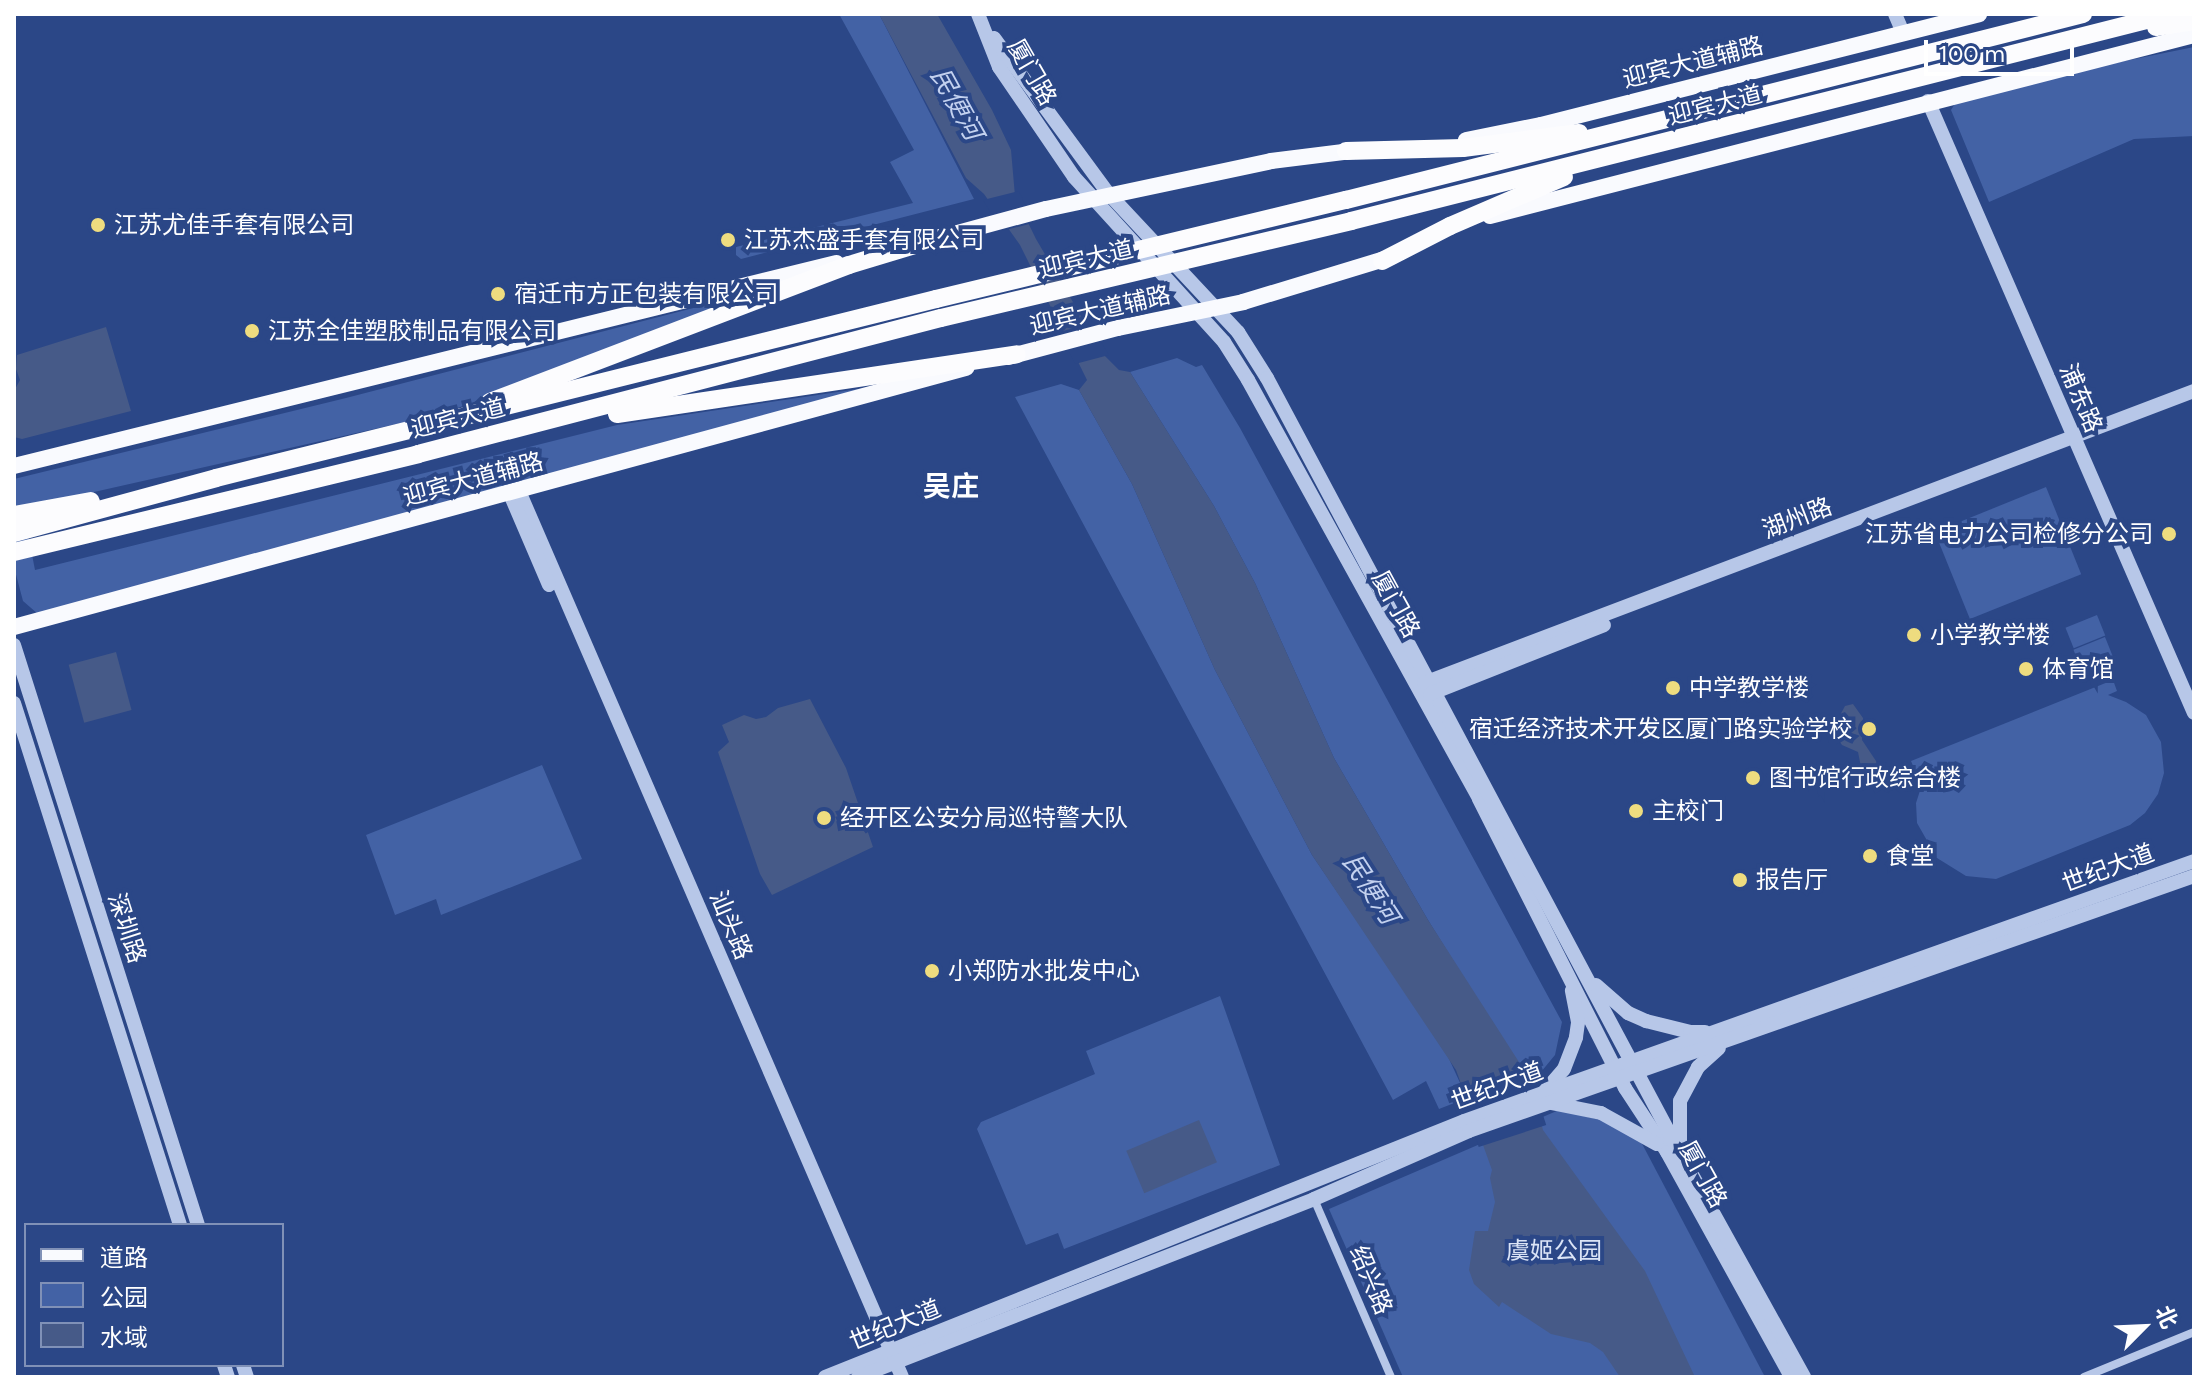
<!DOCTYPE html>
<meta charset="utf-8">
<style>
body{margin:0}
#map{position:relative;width:2208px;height:1391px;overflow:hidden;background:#2b4787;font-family:Figtree,"Noto Sans SC",sans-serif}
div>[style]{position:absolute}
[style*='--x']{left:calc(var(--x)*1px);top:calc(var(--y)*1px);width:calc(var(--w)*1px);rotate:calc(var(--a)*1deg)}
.green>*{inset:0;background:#4362a5;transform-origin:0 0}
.water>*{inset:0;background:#465a88;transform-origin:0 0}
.pier>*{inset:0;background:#2b4787;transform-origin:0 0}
.minor>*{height:8px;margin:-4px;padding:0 4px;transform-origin:4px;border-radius:4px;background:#b7c7e8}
.tertiary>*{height:14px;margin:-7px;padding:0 7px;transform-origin:7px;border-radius:7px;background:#b7c7e8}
.primary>*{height:16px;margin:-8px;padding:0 8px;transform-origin:8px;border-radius:8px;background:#f9fafe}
.trunk>*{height:18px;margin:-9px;padding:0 9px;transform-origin:9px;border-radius:9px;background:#fcfcfe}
.trunk-bridge>*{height:18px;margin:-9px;padding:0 9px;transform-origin:9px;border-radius:9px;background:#fcfcfe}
.dots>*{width:22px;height:22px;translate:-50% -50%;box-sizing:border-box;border:4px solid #2b4787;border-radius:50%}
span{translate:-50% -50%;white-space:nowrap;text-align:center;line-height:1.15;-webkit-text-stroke:8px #2b4787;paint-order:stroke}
.street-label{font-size:24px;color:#fff}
.poi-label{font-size:24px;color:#fff}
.left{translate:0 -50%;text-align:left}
.right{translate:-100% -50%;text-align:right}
.park-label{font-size:24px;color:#dbe4f6}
.water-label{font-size:26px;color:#c3d1ef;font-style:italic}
.quarter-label{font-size:28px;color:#fff;font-weight:700}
.frame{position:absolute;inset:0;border:16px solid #fff;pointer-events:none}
.legend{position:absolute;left:24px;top:1223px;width:260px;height:144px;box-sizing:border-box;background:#2b4787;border:2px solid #8091b7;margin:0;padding:10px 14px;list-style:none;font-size:24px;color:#fff}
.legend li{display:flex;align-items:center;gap:16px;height:40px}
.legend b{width:40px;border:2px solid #8091b7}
.north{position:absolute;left:2104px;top:1287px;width:80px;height:80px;-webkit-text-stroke:6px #2b4787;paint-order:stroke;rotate:66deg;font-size:22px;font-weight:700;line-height:32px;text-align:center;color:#fff}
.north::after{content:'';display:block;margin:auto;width:28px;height:36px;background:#fff;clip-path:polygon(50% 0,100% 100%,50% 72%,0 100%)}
.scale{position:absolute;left:1924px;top:40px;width:150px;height:36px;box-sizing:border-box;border:4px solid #fff;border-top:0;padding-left:10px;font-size:24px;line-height:28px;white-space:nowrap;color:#fff;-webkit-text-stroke:6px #2b4787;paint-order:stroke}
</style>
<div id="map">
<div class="green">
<div style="clip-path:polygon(839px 14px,879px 14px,974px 199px,741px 259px,736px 255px,736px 247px,913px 203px,890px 162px,914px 150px)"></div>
<div style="clip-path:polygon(2194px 47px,2194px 136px,2134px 139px,1989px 202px,1951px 110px,1961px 94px)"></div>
<div style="clip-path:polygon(732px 298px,734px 307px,441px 414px,23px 508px,35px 570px,617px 425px,905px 382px,38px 614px,23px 601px,14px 567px,14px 479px,346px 398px)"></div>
<div style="clip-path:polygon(1177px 358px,1196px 367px,1202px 365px,1240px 428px,1562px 1022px,1555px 1055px,1541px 1072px,1528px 1076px,1518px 1065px,1428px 920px,1334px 758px,1255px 583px,1214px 506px,1130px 372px)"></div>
<div style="clip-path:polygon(1061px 384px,1079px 390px,1132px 484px,1215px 670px,1312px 855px,1445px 1050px,1467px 1098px,1439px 1109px,1426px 1081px,1393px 1100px,1015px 397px)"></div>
<div style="left:2046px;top:487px;width:94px;height:120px;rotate:68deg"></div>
<div style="left:2097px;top:615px;width:22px;height:34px;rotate:68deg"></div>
<div style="left:2105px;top:637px;width:22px;height:34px;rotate:68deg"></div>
<div style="clip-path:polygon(2113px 680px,2117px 691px,2108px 695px,2126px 702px,2146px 715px,2161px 742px,2164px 773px,2158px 794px,2145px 813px,2130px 825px,1996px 879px,1966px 876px,1937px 858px,1917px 823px,1916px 803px,1927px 769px,1916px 773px,1911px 761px)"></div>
<div style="clip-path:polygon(542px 765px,582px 859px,441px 915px,436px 899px,395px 915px,366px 835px)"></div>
<div style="clip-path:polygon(1220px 996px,1280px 1165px,1064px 1249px,1058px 1233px,1026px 1245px,977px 1129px,981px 1122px,1095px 1074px,1086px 1051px)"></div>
<div style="clip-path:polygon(1559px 1110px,1613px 1123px,1639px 1138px,1765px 1377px,1403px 1377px,1329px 1209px)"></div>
</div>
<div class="water">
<div style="clip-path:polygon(879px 14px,937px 14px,992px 110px,1011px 150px,1015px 196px,1036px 239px,1104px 355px,1119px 370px,1130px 372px,1214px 506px,1255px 583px,1334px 758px,1428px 920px,1528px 1076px,1543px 1130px,1645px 1271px,1695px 1377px,1620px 1377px,1603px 1352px,1590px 1343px,1551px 1334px,1502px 1302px,1499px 1307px,1474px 1284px,1469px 1270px,1472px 1250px,1475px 1231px,1488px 1231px,1495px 1202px,1490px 1178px,1492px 1170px,1456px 1070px,1312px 855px,1215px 670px,1132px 484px,1079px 390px,1087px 380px,1020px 245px,984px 194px,966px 178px)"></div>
<div style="clip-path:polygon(106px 327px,131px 411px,22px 439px,14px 437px,14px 391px,20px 380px,16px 369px,17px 355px)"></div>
<div style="left:116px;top:652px;width:60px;height:49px;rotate:75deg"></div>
<div style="clip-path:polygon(810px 699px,846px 768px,873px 847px,772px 895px,760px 874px,718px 752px,729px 742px,722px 725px,744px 715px,756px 719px,766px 717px,778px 708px)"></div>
<div style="clip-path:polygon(1853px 704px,1863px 718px,1862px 740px,1880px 767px,1872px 776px,1862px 772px,1858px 752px,1842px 745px,1832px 730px,1845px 706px)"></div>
<div style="left:1199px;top:1120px;width:46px;height:79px;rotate:67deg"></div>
</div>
<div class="pier">
<div style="clip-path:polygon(1019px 191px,1033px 223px,1002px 231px,983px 200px)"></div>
<div style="clip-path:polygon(1090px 324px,1109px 355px,1075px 364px,1059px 332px)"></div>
<div style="left:1528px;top:1069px;width:59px;height:71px;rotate:72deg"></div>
</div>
<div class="minor">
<div style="--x:1314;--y:1199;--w:194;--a:66.6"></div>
<div style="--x:2084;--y:1377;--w:119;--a:-22.2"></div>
</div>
<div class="tertiary">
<div style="--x:978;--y:14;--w:57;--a:68.4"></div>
<div style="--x:999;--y:67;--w:133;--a:55.7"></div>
<div style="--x:1074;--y:177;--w:223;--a:47.7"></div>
<div style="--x:1224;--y:342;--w:45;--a:57.7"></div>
<div style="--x:1248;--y:380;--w:478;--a:61.1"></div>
<div style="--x:1479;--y:799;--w:324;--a:63.2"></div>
<div style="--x:1625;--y:1088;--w:77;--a:56.7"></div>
<div style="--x:1667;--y:1152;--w:257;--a:61.1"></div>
<div style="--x:1895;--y:14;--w:21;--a:67"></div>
<div style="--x:994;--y:38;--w:191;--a:53.7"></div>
<div style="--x:1107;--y:192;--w:192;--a:46.9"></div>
<div style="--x:1238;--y:332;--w:54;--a:57.8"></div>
<div style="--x:1267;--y:378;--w:878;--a:61.95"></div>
<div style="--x:1680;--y:1153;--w:256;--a:61"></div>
<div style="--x:1928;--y:101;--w:667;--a:66.51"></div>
<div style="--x:519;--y:491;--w:965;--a:66.62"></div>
<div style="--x:510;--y:494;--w:99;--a:66.8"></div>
<div style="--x:14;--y:645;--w:608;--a:72.4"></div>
<div style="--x:1424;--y:683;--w:824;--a:-20.77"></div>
<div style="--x:1430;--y:694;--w:187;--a:-21.6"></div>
<div style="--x:14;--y:703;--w:548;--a:72.36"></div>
<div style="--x:1596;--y:985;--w:43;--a:41.2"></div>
<div style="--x:1628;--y:1013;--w:20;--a:24"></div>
<div style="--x:1646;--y:1021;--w:45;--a:14"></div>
<div style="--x:1690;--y:1032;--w:15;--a:0"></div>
<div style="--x:1544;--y:1092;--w:30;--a:-49"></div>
<div style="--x:1564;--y:1069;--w:34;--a:-69"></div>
<div style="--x:1576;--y:1037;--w:15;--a:-82"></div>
<div style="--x:1578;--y:1022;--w:32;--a:-101"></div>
<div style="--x:1551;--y:1103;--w:51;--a:11.3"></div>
<div style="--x:1601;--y:1113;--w:64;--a:29"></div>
<div style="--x:1680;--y:1149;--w:48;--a:-90"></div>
<div style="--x:1680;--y:1101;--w:38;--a:-62"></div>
<div style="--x:1698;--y:1067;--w:28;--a:-42"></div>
<div style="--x:224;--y:1365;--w:13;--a:72"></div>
<div style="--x:243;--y:1365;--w:13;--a:72"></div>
<div style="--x:825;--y:1377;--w:688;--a:-21.83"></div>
<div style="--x:1464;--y:1121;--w:775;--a:-19.6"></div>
<div style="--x:858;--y:1377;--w:490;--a:-21.3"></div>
<div style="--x:1314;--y:1199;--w:169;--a:-23.7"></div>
<div style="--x:1469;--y:1131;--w:769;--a:-19.38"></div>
</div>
<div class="primary">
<div style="--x:1466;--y:140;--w:76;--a:-11.3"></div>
<div style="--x:1541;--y:125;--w:452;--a:-14.2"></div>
<div style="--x:1490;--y:216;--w:727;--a:-14.42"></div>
<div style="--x:928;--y:241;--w:122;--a:-15.2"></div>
<div style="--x:1046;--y:209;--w:230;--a:-12"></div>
<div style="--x:1271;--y:161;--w:89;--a:-7.1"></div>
<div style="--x:1008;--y:357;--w:114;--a:-14.8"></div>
<div style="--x:1118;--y:328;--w:128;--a:-11.7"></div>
<div style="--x:1243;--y:302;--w:155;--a:-16.9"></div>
<div style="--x:14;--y:466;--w:847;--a:-13.87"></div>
<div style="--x:14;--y:627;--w:987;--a:-15.22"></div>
</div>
<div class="trunk">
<div style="--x:2156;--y:27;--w:38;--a:-9"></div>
<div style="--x:1346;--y:151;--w:117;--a:-1.5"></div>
<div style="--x:1463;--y:148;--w:117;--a:-7.4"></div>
<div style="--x:1346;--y:200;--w:760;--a:-14.16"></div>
<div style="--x:1351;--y:221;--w:845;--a:-14.18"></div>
<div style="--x:1382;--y:261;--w:76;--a:-27.2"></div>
<div style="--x:1450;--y:226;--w:124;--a:-23.3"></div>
<div style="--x:490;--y:402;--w:384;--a:-20.9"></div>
<div style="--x:849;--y:265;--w:93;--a:-16.9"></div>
<div style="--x:617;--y:414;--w:404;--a:-8.5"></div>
<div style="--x:14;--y:515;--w:78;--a:-10.3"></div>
<div style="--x:14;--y:533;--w:209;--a:-15.2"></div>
<div style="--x:216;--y:478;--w:742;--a:-13.96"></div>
<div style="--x:14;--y:552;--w:416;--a:-13.6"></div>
<div style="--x:418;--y:454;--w:540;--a:-14.58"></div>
</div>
<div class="trunk-bridge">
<div style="--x:936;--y:299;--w:422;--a:-13.6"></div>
<div style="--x:941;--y:318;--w:421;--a:-13.3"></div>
</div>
<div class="dots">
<div style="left:98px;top:225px;background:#eedc7f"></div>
<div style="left:728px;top:240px;background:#eedc7f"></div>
<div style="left:498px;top:294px;background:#eedc7f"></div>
<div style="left:252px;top:331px;background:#eedc7f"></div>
<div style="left:2169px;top:534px;background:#eedc7f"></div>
<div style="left:1914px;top:635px;background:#eedc7f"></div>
<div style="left:2026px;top:669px;background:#eedc7f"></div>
<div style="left:1673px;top:688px;background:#eedc7f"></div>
<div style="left:1869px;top:729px;background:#eedc7f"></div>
<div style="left:1753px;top:778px;background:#eedc7f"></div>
<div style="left:1636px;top:811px;background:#eedc7f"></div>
<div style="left:824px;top:818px;background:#eedc7f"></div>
<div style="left:1870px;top:856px;background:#eedc7f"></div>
<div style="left:1740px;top:880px;background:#eedc7f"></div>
<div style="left:932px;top:971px;background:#eedc7f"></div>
</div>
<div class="street-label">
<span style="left:1693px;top:62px;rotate:-14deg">迎宾大道辅路</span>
<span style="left:1032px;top:72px;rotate:60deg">厦门路</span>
<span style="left:1715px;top:105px;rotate:-14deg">迎宾大道</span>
<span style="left:1086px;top:259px;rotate:-13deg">迎宾大道</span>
<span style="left:1100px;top:310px;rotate:-13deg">迎宾大道辅路</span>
<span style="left:2081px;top:398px;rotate:67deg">浦东路</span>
<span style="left:458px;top:418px;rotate:-14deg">迎宾大道</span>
<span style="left:473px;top:479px;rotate:-15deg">迎宾大道辅路</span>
<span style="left:1797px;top:518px;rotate:-21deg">湖州路</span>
<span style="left:1396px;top:604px;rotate:61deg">厦门路</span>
<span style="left:2108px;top:868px;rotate:-20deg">世纪大道</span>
<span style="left:731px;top:925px;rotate:67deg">汕头路</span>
<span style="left:127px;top:928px;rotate:72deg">深圳路</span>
<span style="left:1497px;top:1086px;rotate:-20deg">世纪大道</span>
<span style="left:1703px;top:1174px;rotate:61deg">厦门路</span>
<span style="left:1371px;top:1280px;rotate:67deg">绍兴路</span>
<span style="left:895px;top:1325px;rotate:-22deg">世纪大道</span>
</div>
<div class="poi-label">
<span class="left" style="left:114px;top:225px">江苏尤佳手套有限公司</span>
<span class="left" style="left:744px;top:240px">江苏杰盛手套有限公司</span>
<span class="left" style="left:514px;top:294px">宿迁市方正包装有限公司</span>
<span class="left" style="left:268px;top:331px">江苏全佳塑胶制品有限公司</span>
<span class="right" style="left:2153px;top:534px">江苏省电力公司检修分公司</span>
<span class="left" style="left:1930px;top:635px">小学教学楼</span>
<span class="left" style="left:2042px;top:669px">体育馆</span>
<span class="left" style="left:1689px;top:688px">中学教学楼</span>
<span class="right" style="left:1853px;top:729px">宿迁经济技术开发区厦门路实验学校</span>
<span class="left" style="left:1769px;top:778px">图书馆行政综合楼</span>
<span class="left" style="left:1652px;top:811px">主校门</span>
<span class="left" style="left:840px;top:818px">经开区公安分局巡特警大队</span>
<span class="left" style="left:1886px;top:856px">食堂</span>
<span class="left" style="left:1756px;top:880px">报告厅</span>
<span class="left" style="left:948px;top:971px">小郑防水批发中心</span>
</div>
<div class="park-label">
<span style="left:1554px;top:1251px">虞姬公园</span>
</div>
<div class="water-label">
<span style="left:956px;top:104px;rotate:61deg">民便河</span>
<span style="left:1370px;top:889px;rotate:57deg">民便河</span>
</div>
<div class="quarter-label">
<span style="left:951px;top:486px">吴庄</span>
</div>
<div class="frame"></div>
<ul class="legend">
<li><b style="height:10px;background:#f9fafe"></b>道路</li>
<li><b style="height:22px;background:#4362a5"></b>公园</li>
<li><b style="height:22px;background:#465a88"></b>水域</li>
</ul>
<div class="north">北</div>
<div class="scale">100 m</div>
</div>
